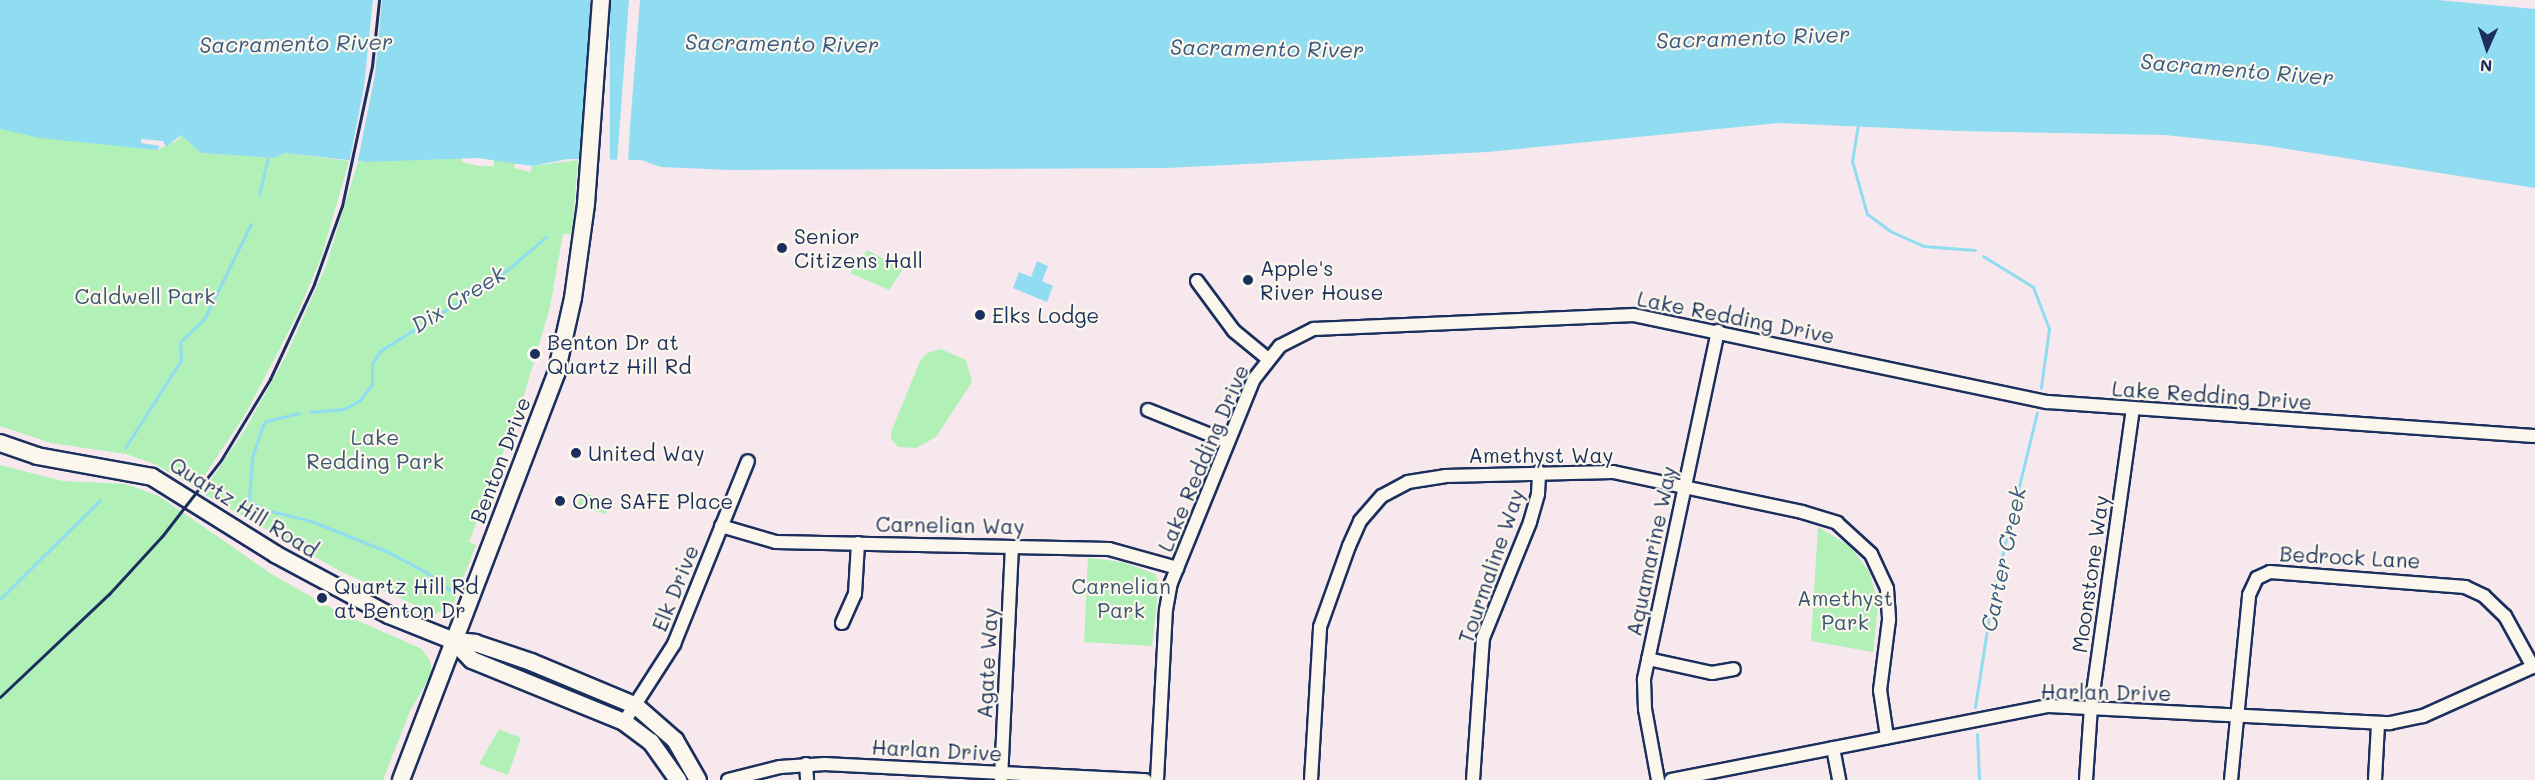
<!DOCTYPE html>
<style>
body{margin:0}
#map{position:relative;width:2535px;height:780px;overflow:hidden;background:#f7e8ed;font-family:Mali,sans-serif}
div>[style]{position:absolute}
[style*='--x']{left:calc(var(--x)*1px);top:calc(var(--y)*1px);width:calc(var(--w)*1px);rotate:calc(var(--a)*1deg)}
.green>*{inset:0;background:#b1f0b7}
.water>*{inset:0;background:#90dcf1}
.pier>*{inset:0;background:#f7e8ed;transform-origin:0 0}
.stream>*{height:3px;margin:-1.5px;padding:0 1.5px;transform-origin:1.5px;border-radius:1.5px;background:#90dcf1}
.roads{filter:drop-shadow(2px 0 #1b2f5e) drop-shadow(-2px 0 #1b2f5e) drop-shadow(0 2px #1b2f5e) drop-shadow(0 -2px #1b2f5e)}
.street>*{height:12px;margin:-6px;padding:0 6px;transform-origin:6px;border-radius:6px;background:#fbf7ec}
.secondary>*{height:16px;margin:-8px;padding:0 8px;transform-origin:8px;border-radius:8px;background:#fbf7ec}
.rail>*{height:3px;margin:-1.5px;padding:0 1.5px;transform-origin:1.5px;border-radius:1.5px;background:#1b2f5e}
.dots>*{width:16px;height:16px;translate:-50% -50%;box-sizing:border-box;border:3px solid #fbf7ec;border-radius:50%}
span{translate:-50% -50%;white-space:nowrap;text-align:center;line-height:1.15;-webkit-text-stroke:4.5px #fbf7ec;paint-order:stroke}
.poi-label{font-size:21px;color:#1b2f5e}
.left{translate:0 -50%;text-align:left}
.park-label{font-size:21px;color:#395670}
.street-label{font-size:21px;color:#1b2f5e}
.water-label{font-size:22px;color:#385a83;font-style:italic}
.north{position:absolute;left:2457px;top:18px;width:60px;height:60px;-webkit-text-stroke:4px #fbf7ec;paint-order:stroke;rotate:183deg;font-size:16px;font-weight:700;line-height:24px;text-align:center;color:#1b2f5e}
.north::after{content:'';display:block;margin:auto;width:21px;height:27px;background:#1b2f5e;clip-path:polygon(50% 0,100% 100%,50% 72%,0 100%)}
</style>
<div id="map">
<div class="green">
<div style="clip-path:polygon(0 129px,157px 150px,178px 140px,181px 135px,201px 153px,275px 158px,284px 153px,349px 161px,321px 258px,295px 319px,246px 413px,196px 488px,155px 464px,126px 454px,51px 443px,0 426px)"></div>
<div style="clip-path:polygon(462px 158px,462px 162px,479px 166px,494px 166px,494px 160px,515px 162px,514px 168px,531px 172px,532px 166px,578px 160px,572px 234px,563px 234px,550px 307px,520px 409px,469px 542px,476px 545px,452px 607px,435px 614px,340px 571px,202px 493px,246px 428px,286px 356px,326px 266px,358px 162px)"></div>
<div style="clip-path:polygon(867px 250px,903px 269px,889px 290px,850px 273px)"></div>
<div style="clip-path:polygon(941px 349px,966px 360px,972px 382px,936px 437px,916px 448px,898px 447px,891px 439px,891px 432px,920px 361px,927px 353px)"></div>
<div style="clip-path:polygon(0 465px,63px 481px,126px 484px,159px 496px,270px 573px,338px 612px,422px 649px,430px 661px,432px 673px,410px 711px,383px 780px,0 780px)"></div>
<div style="clip-path:polygon(583px 492px,602px 500px,608px 509px,606px 514px,577px 506px)"></div>
<div style="clip-path:polygon(1818px 527px,1850px 546px,1870px 573px,1878px 605px,1873px 652px,1811px 641px)"></div>
<div style="clip-path:polygon(1088px 558px,1123px 562px,1155px 574px,1159px 583px,1152px 646px,1084px 642px)"></div>
<div style="clip-path:polygon(499px 729px,521px 738px,508px 775px,479px 764px)"></div>
</div>
<div class="water">
<div style="clip-path:polygon(0 0,2438px 0,2535px 9px,2535px 188px,2262px 145px,2165px 135px,1958px 131px,1779px 123px,1487px 152px,1167px 168px,730px 170px,661px 167px,641px 160px,568px 159px,532px 166px,478px 158px,366px 162px,284px 153px,275px 158px,201px 153px,181px 135px,166px 147px,163px 141px,141px 139px,141px 143px,160px 146px,157px 150px,40px 138px,0 129px)"></div>
<div style="clip-path:polygon(1037px 261px,1048px 266px,1042px 281px,1053px 286px,1047px 302px,1013px 288px,1019px 272px,1031px 277px)"></div>
</div>
<div class="pier">
<div style="clip-path:polygon(373px 0,382px 0,375px 75px,357px 165px,349px 164px,364px 87px)"></div>
<div style="left:590px;top:0;width:20px;height:163px"></div>
<div style="clip-path:polygon(629px 0,640px 0,630px 127px,628px 163px,617px 162px)"></div>
</div>
<div class="stream">
<div style="--x:1858;--y:124;--w:37;--a:99"></div>
<div style="--x:1852;--y:161;--w:55;--a:74.2"></div>
<div style="--x:1867;--y:214;--w:29;--a:36"></div>
<div style="--x:1890;--y:231;--w:36;--a:24"></div>
<div style="--x:1923;--y:246;--w:52;--a:4.4"></div>
<div style="--x:259;--y:194;--w:37;--a:-76"></div>
<div style="--x:1983;--y:256;--w:59;--a:31.8"></div>
<div style="--x:2033;--y:287;--w:45;--a:69.1"></div>
<div style="--x:2049;--y:329;--w:59;--a:97.9"></div>
<div style="--x:310;--y:412;--w:34;--a:-5"></div>
<div style="--x:344;--y:409;--w:18;--a:-29"></div>
<div style="--x:360;--y:400;--w:20;--a:-53"></div>
<div style="--x:372;--y:384;--w:20;--a:-90"></div>
<div style="--x:372;--y:364;--w:15;--a:-58"></div>
<div style="--x:380;--y:351;--w:142;--a:-32"></div>
<div style="--x:500;--y:276;--w:60;--a:-40.3"></div>
<div style="--x:299;--y:413;--w:34;--a:166"></div>
<div style="--x:266;--y:421;--w:5;--a:127"></div>
<div style="--x:263;--y:425;--w:34;--a:109"></div>
<div style="--x:252;--y:457;--w:44;--a:93.9"></div>
<div style="--x:249;--y:501;--w:20;--a:27"></div>
<div style="--x:267;--y:510;--w:45;--a:14"></div>
<div style="--x:311;--y:521;--w:83;--a:21.9"></div>
<div style="--x:388;--y:552;--w:43;--a:27.8"></div>
<div style="--x:426;--y:572;--w:36;--a:37"></div>
<div style="--x:125;--y:448;--w:104;--a:-57.5"></div>
<div style="--x:181;--y:360;--w:18;--a:-93"></div>
<div style="--x:180;--y:342;--w:33;--a:-44"></div>
<div style="--x:204;--y:319;--w:106;--a:-63.7"></div>
<div style="--x:0;--y:599;--w:141;--a:-44.7"></div>
<div style="--x:1975;--y:707;--w:111;--a:-81.2"></div>
<div style="--x:1992;--y:597;--w:190;--a:-76.3"></div>
<div style="--x:1977;--y:734;--w:46;--a:87.5"></div>
</div>
<div class="roads">
<div class="street">
<div style="--x:1197;--y:281;--w:62;--a:53.5"></div>
<div style="--x:1234;--y:331;--w:44;--a:39.5"></div>
<div style="--x:1148;--y:410;--w:86;--a:21.8"></div>
<div style="--x:721;--y:526;--w:57;--a:16.2"></div>
<div style="--x:776;--y:542;--w:333;--a:1.2"></div>
<div style="--x:1109;--y:549;--w:71;--a:15.6"></div>
<div style="--x:842;--y:623;--w:32;--a:-66"></div>
<div style="--x:855;--y:594;--w:51;--a:-86.6"></div>
<div style="--x:1648;--y:659;--w:66;--a:12.3"></div>
<div style="--x:1712;--y:673;--w:22;--a:-10"></div>
<div style="--x:624;--y:722;--w:93;--a:-57.3"></div>
<div style="--x:674;--y:644;--w:197;--a:-68"></div>
<div style="--x:1833;--y:748;--w:33;--a:79"></div>
<div style="--x:806;--y:764;--w:16;--a:86"></div>
<div style="--x:1001;--y:779;--w:232;--a:-87.3"></div>
<div style="--x:728;--y:780;--w:54;--a:-14"></div>
<div style="--x:780;--y:767;--w:45;--a:-3.8"></div>
<div style="--x:825;--y:764;--w:321;--a:2.9"></div>
<div style="--x:1157;--y:780;--w:170;--a:-87"></div>
<div style="--x:1166;--y:610;--w:27;--a:-80"></div>
<div style="--x:1171;--y:583;--w:220;--a:-67.9"></div>
<div style="--x:1254;--y:379;--w:42;--a:-51.8"></div>
<div style="--x:1280;--y:346;--w:38;--a:-27"></div>
<div style="--x:1314;--y:329;--w:320;--a:-2.5"></div>
<div style="--x:1634;--y:315;--w:422;--a:11.9"></div>
<div style="--x:2047;--y:402;--w:489;--a:4"></div>
<div style="--x:1311;--y:780;--w:153;--a:-86.6"></div>
<div style="--x:1320;--y:627;--w:86;--a:-70.3"></div>
<div style="--x:1349;--y:546;--w:27;--a:-66"></div>
<div style="--x:1360;--y:521;--w:33;--a:-49"></div>
<div style="--x:1382;--y:496;--w:30;--a:-28"></div>
<div style="--x:1408;--y:482;--w:37;--a:-9"></div>
<div style="--x:1445;--y:476;--w:168;--a:-1.4"></div>
<div style="--x:1613;--y:472;--w:193;--a:11.9"></div>
<div style="--x:1802;--y:512;--w:37;--a:17"></div>
<div style="--x:1837;--y:523;--w:46;--a:42.4"></div>
<div style="--x:1871;--y:554;--w:38;--a:65"></div>
<div style="--x:1887;--y:589;--w:31;--a:86"></div>
<div style="--x:1889;--y:620;--w:71;--a:97.3"></div>
<div style="--x:1880;--y:690;--w:48;--a:81.5"></div>
<div style="--x:1473;--y:780;--w:142;--a:-86"></div>
<div style="--x:1483;--y:638;--w:125;--a:-67.9"></div>
<div style="--x:1530;--y:522;--w:29;--a:-74"></div>
<div style="--x:1538;--y:494;--w:22;--a:-87"></div>
<div style="--x:1658;--y:780;--w:72;--a:-100.4"></div>
<div style="--x:1645;--y:709;--w:30;--a:-92"></div>
<div style="--x:1644;--y:679;--w:356;--a:-78"></div>
<div style="--x:1671;--y:780;--w:385;--a:-11.1"></div>
<div style="--x:2049;--y:706;--w:341;--a:2.9"></div>
<div style="--x:2390;--y:723;--w:34;--a:-12"></div>
<div style="--x:2423;--y:716;--w:123;--a:-24.1"></div>
<div style="--x:2086;--y:780;--w:73;--a:-86.1"></div>
<div style="--x:2091;--y:707;--w:301;--a:-82"></div>
<div style="--x:2231;--y:780;--w:186;--a:-84.4"></div>
<div style="--x:2249;--y:595;--w:19;--a:-65"></div>
<div style="--x:2257;--y:578;--w:14;--a:-25"></div>
<div style="--x:2270;--y:572;--w:196;--a:4.4"></div>
<div style="--x:2465;--y:587;--w:21;--a:25"></div>
<div style="--x:2484;--y:596;--w:29;--a:44"></div>
<div style="--x:2505;--y:616;--w:58;--a:61.2"></div>
<div style="--x:2375;--y:780;--w:56;--a:-86.9"></div>
</div>
<div class="secondary">
<div style="--x:0;--y:443;--w:39;--a:19"></div>
<div style="--x:37;--y:456;--w:117;--a:10.3"></div>
<div style="--x:152;--y:477;--w:145;--a:32"></div>
<div style="--x:275;--y:554;--w:129;--a:28.2"></div>
<div style="--x:389;--y:615;--w:70;--a:21.8"></div>
<div style="--x:454;--y:641;--w:21;--a:5"></div>
<div style="--x:475;--y:643;--w:59;--a:18.7"></div>
<div style="--x:531;--y:662;--w:114;--a:22.7"></div>
<div style="--x:636;--y:706;--w:52;--a:41.1"></div>
<div style="--x:675;--y:740;--w:46;--a:60.1"></div>
<div style="--x:454;--y:641;--w:26;--a:47"></div>
<div style="--x:472;--y:660;--w:164;--a:22.2"></div>
<div style="--x:624;--y:722;--w:34;--a:37"></div>
<div style="--x:651;--y:742;--w:47;--a:54.6"></div>
<div style="--x:401;--y:780;--w:435;--a:-69.1"></div>
<div style="--x:556;--y:374;--w:78;--a:-77.4"></div>
<div style="--x:573;--y:298;--w:95;--a:-82.1"></div>
<div style="--x:586;--y:204;--w:205;--a:-85.8"></div>
</div>
</div>
<div class="rail">
<div style="--x:0;--y:697;--w:150;--a:-43.4"></div>
<div style="--x:109;--y:594;--w:80;--a:-47.5"></div>
<div style="--x:163;--y:535;--w:95;--a:-52.3"></div>
<div style="--x:221;--y:460;--w:95;--a:-58.8"></div>
<div style="--x:270;--y:379;--w:105;--a:-65.1"></div>
<div style="--x:314;--y:284;--w:83;--a:-70.3"></div>
<div style="--x:342;--y:206;--w:143;--a:-77.9"></div>
<div style="--x:372;--y:66;--w:66;--a:-83.9"></div>
</div>
<div class="dots">
<div style="left:782px;top:248px;background:#1b2f5e"></div>
<div style="left:1248px;top:280px;background:#1b2f5e"></div>
<div style="left:980px;top:315px;background:#1b2f5e"></div>
<div style="left:535px;top:354px;background:#1b2f5e"></div>
<div style="left:576px;top:453px;background:#1b2f5e"></div>
<div style="left:560px;top:501px;background:#1b2f5e"></div>
<div style="left:322px;top:598px;background:#1b2f5e"></div>
</div>
<div class="poi-label">
<span class="left" style="left:794px;top:248px">Senior<br>Citizens Hall</span>
<span class="left" style="left:1260px;top:280px">Apple's<br>River House</span>
<span class="left" style="left:992px;top:315px">Elks Lodge</span>
<span class="left" style="left:547px;top:354px">Benton Dr at<br>Quartz Hill Rd</span>
<span class="left" style="left:588px;top:453px">United Way</span>
<span class="left" style="left:572px;top:501px">One SAFE Place</span>
<span class="left" style="left:334px;top:598px">Quartz Hill Rd<br>at Benton Dr</span>
</div>
<div class="park-label">
<span style="left:145px;top:296px">Caldwell Park</span>
<span style="left:375px;top:449px">Lake<br>Redding Park</span>
<span style="left:1121px;top:598px">Carnelian<br>Park</span>
<span style="left:1845px;top:610px">Amethyst<br>Park</span>
</div>
<div class="street-label">
<span style="left:1736px;top:317px;rotate:11deg">Lake Redding Drive</span>
<span style="left:2212px;top:395px;rotate:4deg">Lake Redding Drive</span>
<span style="left:1541px;top:455px">Amethyst Way</span>
<span style="left:1203px;top:458px;rotate:-67deg">Lake Redding Drive</span>
<span style="left:500px;top:460px;rotate:-69deg">Benton Drive</span>
<span style="left:244px;top:507px;rotate:32deg">Quartz Hill Road</span>
<span style="left:950px;top:525px;rotate:1deg">Carnelian Way</span>
<span style="left:1651px;top:551px;rotate:-78deg">Aquamarine Way</span>
<span style="left:2350px;top:557px;rotate:3deg">Bedrock Lane</span>
<span style="left:1491px;top:566px;rotate:-71deg">Tourmaline Way</span>
<span style="left:2090px;top:574px;rotate:-82deg">Moonstone Way</span>
<span style="left:675px;top:588px;rotate:-68deg">Elk Drive</span>
<span style="left:987px;top:663px;rotate:-87deg">Agate Way</span>
<span style="left:2106px;top:692px;rotate:1deg">Harlan Drive</span>
<span style="left:937px;top:750px;rotate:3deg">Harlan Drive</span>
</div>
<div class="water-label">
<span style="left:1753px;top:37px;rotate:-2deg">Sacramento River</span>
<span style="left:296px;top:43px;rotate:-1deg">Sacramento River</span>
<span style="left:782px;top:43px;rotate:1deg">Sacramento River</span>
<span style="left:1267px;top:48px;rotate:1deg">Sacramento River</span>
<span style="left:2237px;top:69px;rotate:5deg">Sacramento River</span>
<span style="left:458px;top:299px;rotate:-32deg">Dix Creek</span>
<span style="left:2003px;top:559px;rotate:-78deg">Carter Creek</span>
</div>
<div class="north">N</div>
</div>
